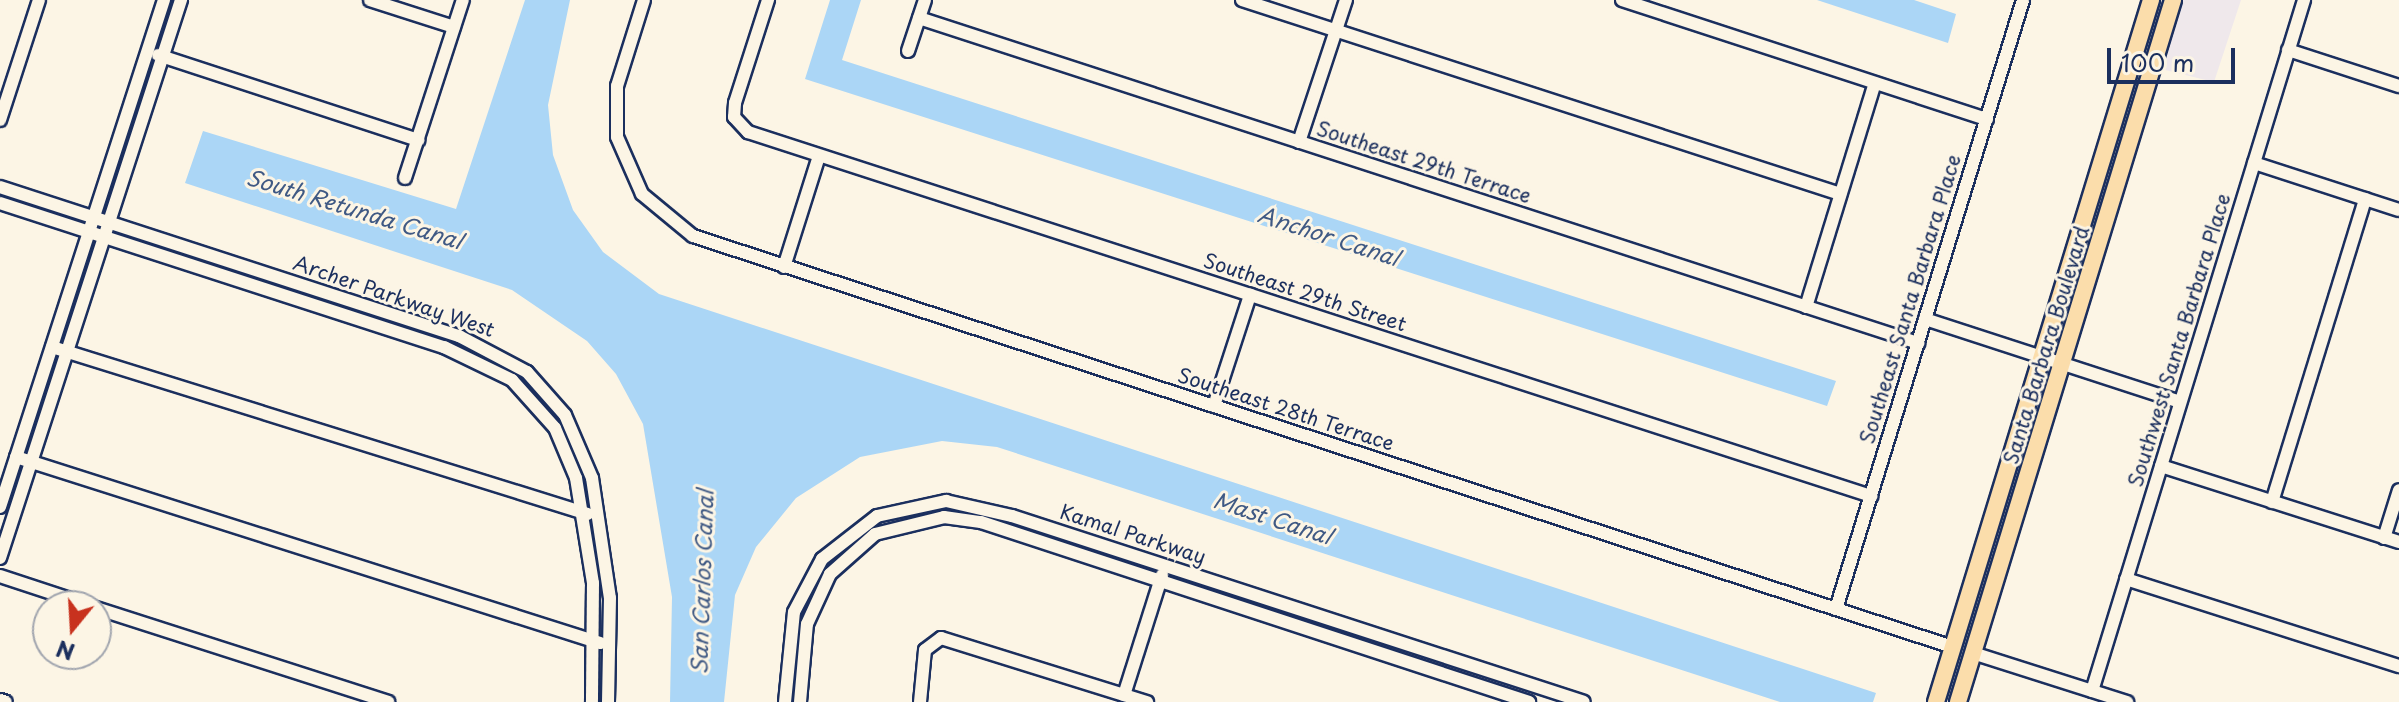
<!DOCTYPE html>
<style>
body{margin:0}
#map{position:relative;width:2399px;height:702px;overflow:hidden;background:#fcf5e5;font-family:"Playpen Sans",sans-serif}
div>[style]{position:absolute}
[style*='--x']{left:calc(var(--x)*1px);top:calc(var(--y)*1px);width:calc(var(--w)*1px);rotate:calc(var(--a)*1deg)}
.built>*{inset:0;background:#efe8eb}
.water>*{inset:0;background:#abd6f6}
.roads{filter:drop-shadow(2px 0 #1b2f5e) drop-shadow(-2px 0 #1b2f5e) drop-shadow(0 2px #1b2f5e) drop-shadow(0 -2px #1b2f5e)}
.minor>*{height:12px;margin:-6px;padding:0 6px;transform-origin:6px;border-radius:6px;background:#fcf5e5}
.major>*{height:16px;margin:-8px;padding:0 8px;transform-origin:8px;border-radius:8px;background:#fbddab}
span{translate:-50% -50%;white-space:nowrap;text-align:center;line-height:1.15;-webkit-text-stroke:6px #fcf5e5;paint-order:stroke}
.street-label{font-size:20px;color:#1b2f5e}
.water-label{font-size:22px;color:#3f5984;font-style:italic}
.north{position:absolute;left:32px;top:590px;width:80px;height:80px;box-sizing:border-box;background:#fcf5e5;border:2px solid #a2a6af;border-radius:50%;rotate:198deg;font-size:22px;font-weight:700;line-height:32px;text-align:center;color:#1b2f5e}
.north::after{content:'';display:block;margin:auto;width:28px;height:36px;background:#c8321e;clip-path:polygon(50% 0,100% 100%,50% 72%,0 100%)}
.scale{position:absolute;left:2107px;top:48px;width:128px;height:36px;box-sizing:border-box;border:4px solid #1b2f5e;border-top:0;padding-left:10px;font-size:24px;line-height:28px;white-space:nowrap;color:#1b2f5e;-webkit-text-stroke:6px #fcf5e5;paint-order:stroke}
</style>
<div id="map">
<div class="built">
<div style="clip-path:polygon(2177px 0,2241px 0,2214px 82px,2157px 68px)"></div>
</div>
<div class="water">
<div style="clip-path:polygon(525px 0,570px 0,548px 105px,553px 155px,573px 210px,603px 252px,659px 294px,1876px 693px,1873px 702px,1780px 702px,997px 447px,942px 441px,860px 457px,796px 498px,756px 547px,735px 595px,724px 702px,670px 702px,672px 597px,643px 424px,616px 374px,587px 341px,512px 290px,185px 183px,203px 131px,456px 209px)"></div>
<div style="clip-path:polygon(830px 0,861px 0,842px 60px,1836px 381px,1827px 406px,805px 79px)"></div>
<div style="clip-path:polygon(1817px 0,1914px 0,1956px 14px,1948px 43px)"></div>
</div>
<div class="roads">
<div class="minor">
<div style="--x:370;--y:0;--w:88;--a:17.8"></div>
<div style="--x:644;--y:0;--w:90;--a:107.4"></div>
<div style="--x:617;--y:86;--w:51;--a:90"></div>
<div style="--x:617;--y:137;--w:62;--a:66.3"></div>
<div style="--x:642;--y:194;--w:66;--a:39.5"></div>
<div style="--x:693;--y:236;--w:1325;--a:18.07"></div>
<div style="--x:768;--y:0;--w:108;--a:107.8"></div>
<div style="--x:735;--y:103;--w:14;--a:94"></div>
<div style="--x:734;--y:117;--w:21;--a:47"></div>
<div style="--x:748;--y:132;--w:1181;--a:17.96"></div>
<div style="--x:1242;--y:0;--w:629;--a:17.97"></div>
<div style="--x:1622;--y:0;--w:384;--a:18.1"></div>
<div style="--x:919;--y:18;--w:1051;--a:18.02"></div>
<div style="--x:2288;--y:50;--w:117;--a:18"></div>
<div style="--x:908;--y:51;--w:54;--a:-71.6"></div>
<div style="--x:158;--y:55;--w:274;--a:18.1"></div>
<div style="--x:0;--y:120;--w:126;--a:-72"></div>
<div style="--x:1299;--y:142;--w:150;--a:-71.7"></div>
<div style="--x:2254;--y:163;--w:152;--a:18"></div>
<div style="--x:405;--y:178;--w:187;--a:-72"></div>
<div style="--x:0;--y:187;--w:483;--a:18"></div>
<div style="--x:459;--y:336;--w:77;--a:27.9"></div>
<div style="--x:527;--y:372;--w:57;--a:48.5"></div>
<div style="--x:565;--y:415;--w:69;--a:66.8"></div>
<div style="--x:592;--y:478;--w:121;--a:81.5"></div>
<div style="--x:610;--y:598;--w:104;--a:91.1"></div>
<div style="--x:0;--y:203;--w:467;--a:18"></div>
<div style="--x:444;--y:347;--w:76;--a:25.9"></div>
<div style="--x:512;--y:380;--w:64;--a:48.1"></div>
<div style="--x:555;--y:428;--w:54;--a:67.2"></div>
<div style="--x:576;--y:478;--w:106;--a:80.8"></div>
<div style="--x:593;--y:583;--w:119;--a:90.5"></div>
<div style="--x:784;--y:267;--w:116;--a:-72.5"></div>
<div style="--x:1806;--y:307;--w:234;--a:-72.9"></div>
<div style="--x:1925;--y:319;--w:268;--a:18"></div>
<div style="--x:52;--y:347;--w:561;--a:17.31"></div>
<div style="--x:1214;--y:406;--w:117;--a:-72"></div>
<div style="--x:16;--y:457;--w:613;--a:17.67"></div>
<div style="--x:2161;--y:466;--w:250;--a:17.7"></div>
<div style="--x:2272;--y:502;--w:317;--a:-72.9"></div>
<div style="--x:0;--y:507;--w:533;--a:-72.08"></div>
<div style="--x:2384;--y:538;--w:50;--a:-72.6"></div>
<div style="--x:0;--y:558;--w:587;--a:-72.03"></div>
<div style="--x:0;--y:576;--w:96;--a:18.2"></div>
<div style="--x:2126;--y:579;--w:287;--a:17.7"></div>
<div style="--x:96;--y:608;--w:307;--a:17.8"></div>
<div style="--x:1836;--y:609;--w:637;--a:-72.93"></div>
<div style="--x:1973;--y:653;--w:162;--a:17.7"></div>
<div style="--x:2092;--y:691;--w:723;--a:-72.94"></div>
<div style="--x:1124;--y:695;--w:126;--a:-72.4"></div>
<div style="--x:0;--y:700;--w:6;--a:18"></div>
<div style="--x:785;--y:702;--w:90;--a:-84.3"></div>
<div style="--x:794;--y:612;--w:60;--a:-62.2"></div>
<div style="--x:822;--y:559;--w:70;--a:-38"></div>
<div style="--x:877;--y:516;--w:71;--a:-12.3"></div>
<div style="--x:946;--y:501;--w:68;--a:12.8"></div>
<div style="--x:1012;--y:516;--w:601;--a:18.01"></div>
<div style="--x:800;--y:702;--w:78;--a:-84.9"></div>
<div style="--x:807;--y:624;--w:55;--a:-65.3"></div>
<div style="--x:830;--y:574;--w:60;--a:-41.6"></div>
<div style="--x:875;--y:534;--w:71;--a:-13.8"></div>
<div style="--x:944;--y:517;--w:37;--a:8"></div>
<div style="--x:981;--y:522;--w:577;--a:18.18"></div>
<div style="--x:920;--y:702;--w:52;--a:-84.5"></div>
<div style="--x:925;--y:650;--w:20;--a:-37"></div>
<div style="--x:941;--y:638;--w:216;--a:17.3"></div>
</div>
<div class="major">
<div style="--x:1936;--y:702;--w:734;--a:-72.97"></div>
<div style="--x:1958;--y:702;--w:734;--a:-72.97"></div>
</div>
</div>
<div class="street-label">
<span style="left:1424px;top:162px;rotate:18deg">Southeast 29th Terrace</span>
<span style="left:1305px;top:292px;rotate:18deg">Southeast 29th Street</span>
<span style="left:394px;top:296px;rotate:19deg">Archer Parkway West</span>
<span style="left:1910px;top:299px;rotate:-73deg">Southeast Santa Barbara Place</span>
<span style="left:2179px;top:340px;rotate:-73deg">Southwest Santa Barbara Place</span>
<span style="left:2046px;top:345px;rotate:-73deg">Santa Barbara Boulevard</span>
<span style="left:1286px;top:409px;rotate:18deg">Southeast 28th Terrace</span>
<span style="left:1133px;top:534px;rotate:18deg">Kamal Parkway</span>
</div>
<div class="water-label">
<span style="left:355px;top:208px;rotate:17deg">South Retunda Canal</span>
<span style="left:1329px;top:235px;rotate:18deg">Anchor Canal</span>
<span style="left:1273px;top:517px;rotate:18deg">Mast Canal</span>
<span style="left:701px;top:582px;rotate:-88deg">San Carlos Canal</span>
</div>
<div class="north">N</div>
<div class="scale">100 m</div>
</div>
